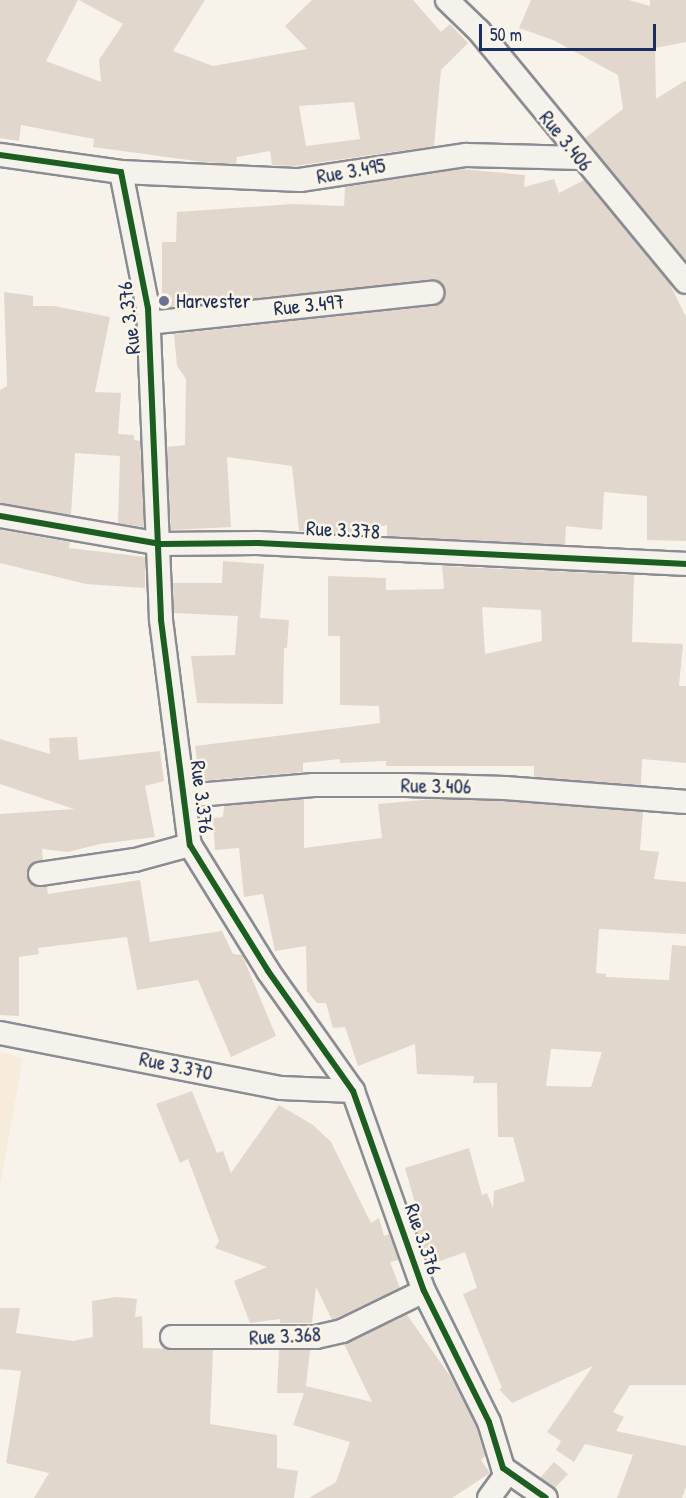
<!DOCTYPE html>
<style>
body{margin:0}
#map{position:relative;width:686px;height:1498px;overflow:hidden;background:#f7f3ea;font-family:"Patrick Hand",sans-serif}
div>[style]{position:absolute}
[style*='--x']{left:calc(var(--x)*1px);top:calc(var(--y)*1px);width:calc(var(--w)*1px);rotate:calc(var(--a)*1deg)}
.built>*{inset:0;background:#f7ebdb}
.building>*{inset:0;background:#e2d7cc}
.roads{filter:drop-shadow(2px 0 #8a8c91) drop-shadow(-2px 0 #8a8c91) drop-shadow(0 2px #8a8c91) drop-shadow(0 -2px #8a8c91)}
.street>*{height:22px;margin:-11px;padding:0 11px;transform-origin:11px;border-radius:11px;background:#f5f2ec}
.cycleway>*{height:6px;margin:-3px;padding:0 3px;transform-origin:3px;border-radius:3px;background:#1b5e20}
.dots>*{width:16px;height:16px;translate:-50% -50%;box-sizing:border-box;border:3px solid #fcf5e5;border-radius:50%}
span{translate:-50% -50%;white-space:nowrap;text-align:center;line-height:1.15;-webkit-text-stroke:5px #fcf5e5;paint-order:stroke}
.street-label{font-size:21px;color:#1b2f5e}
.poi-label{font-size:21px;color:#1b2f5e}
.left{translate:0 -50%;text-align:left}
.scale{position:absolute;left:479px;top:24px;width:177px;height:27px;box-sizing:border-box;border:3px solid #1b2f5e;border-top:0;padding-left:8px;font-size:18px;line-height:21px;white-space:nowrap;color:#1b2f5e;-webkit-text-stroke:4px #fcf5e5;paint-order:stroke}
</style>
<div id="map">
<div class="built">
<div style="clip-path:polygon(0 1052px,23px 1058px,0 1186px)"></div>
</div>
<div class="building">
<div style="clip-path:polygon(evenodd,0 0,78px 0,46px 61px,101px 82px,99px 60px,123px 24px,79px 0,205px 0,173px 51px,213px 66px,307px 49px,285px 26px,312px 0,413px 0,441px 32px,450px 24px,468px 43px,441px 70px,434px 146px,295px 166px,272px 165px,270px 151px,237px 157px,236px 164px,203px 162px,93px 147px,94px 139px,21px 125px,19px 141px,0 138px,0 0,354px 102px,360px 139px,306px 146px,299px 106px,354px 102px)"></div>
<div style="clip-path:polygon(531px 0,629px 0,650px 6px,650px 0,686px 0,686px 42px,655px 48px,656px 99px,686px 80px,686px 261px,585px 138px,623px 109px,618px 75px,553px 40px,519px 28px)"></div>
<div style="clip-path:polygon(461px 169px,525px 175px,524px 187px,554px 179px,559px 193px,584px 180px,669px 282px,686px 317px,686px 541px,647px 540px,647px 496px,604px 492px,602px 530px,566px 526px,565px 545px,387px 536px,387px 525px,352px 534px,299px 531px,292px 466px,227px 457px,231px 527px,171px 530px,167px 447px,185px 445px,186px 379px,177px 366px,174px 334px,433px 306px,440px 304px,445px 292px,443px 285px,431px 280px,162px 308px,162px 242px,176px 242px,177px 212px,293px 204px,344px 206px,345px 187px)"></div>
<div style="clip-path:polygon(4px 292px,33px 296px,33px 306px,54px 306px,110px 317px,95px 392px,121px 393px,118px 434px,134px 435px,134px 440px,140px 441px,144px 527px,118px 523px,120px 456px,75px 453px,71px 515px,0 503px,0 390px,7px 386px)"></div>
<div style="clip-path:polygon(0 530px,70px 542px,69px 548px,145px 557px,145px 588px,86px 584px,0 563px)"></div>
<div style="clip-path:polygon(223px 561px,264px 564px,260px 618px,289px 620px,287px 648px,284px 648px,283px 704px,197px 703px,191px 656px,235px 655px,238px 616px,174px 613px,173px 583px,222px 583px)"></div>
<div style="clip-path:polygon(evenodd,442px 566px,634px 575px,632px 642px,683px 644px,679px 686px,686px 686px,686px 763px,642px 759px,641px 785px,534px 777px,534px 766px,386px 766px,386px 761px,340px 763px,340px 759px,303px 763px,303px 772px,200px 781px,195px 746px,380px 723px,379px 706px,340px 705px,340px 636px,328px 636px,328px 576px,386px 578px,386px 590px,444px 589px,442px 566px,482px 607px,541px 610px,542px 641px,485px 654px,482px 607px)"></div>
<div style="clip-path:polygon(77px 737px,79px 760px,160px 751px,164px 781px,145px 786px,155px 837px,100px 844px,68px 852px,42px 849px,43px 860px,32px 863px,27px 870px,29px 882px,36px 887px,47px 887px,48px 894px,140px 880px,150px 942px,222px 931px,233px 954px,242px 955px,276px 1036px,231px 1057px,198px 980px,137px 990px,127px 937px,38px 948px,39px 954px,19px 957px,19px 1016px,0 1015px,0 814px,74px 809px,0 784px,0 739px,50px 754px,49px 738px)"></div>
<div style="clip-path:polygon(evenodd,304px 799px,304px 848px,382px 838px,378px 804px,434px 799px,504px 801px,643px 812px,640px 850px,659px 852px,654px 879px,686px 882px,686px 934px,599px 929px,596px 973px,606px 974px,606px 977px,669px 980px,672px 945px,686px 946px,686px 1385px,630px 1385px,613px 1412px,624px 1417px,616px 1431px,686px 1446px,686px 1487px,682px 1498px,617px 1498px,633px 1455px,585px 1444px,574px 1462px,556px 1450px,561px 1441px,547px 1432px,593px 1366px,512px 1403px,499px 1389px,502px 1388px,463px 1294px,477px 1288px,465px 1252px,435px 1263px,431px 1250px,424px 1252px,414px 1223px,420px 1220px,405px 1168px,469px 1148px,482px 1195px,487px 1193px,493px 1208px,494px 1191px,525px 1181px,513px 1137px,498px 1137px,497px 1083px,473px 1083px,474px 1076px,417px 1074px,415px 1044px,358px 1066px,345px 1027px,333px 1028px,326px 1003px,317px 1003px,307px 991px,306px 946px,275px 951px,263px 894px,244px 897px,239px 848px,215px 850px,213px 818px,223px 817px,224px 806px,304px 799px,551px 1049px,602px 1052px,591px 1087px,546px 1086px,551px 1049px)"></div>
<div style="clip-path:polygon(192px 1091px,217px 1153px,223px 1151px,231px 1173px,279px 1105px,313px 1125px,331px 1142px,371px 1223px,379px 1218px,384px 1236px,389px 1234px,399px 1260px,390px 1262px,400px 1288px,332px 1320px,316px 1287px,312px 1323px,280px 1323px,280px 1319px,250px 1323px,234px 1281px,267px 1267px,215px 1248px,219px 1241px,188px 1159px,180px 1163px,156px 1104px)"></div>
<div style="clip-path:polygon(116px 1297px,137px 1299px,135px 1317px,142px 1316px,143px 1348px,213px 1350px,210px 1424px,277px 1435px,277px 1468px,298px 1471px,294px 1498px,34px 1498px,49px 1473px,6px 1463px,21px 1371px,0 1369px,0 1308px,20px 1308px,16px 1333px,73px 1341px,93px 1337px,92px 1301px)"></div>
<div style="clip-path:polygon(407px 1315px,455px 1383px,476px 1427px,485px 1456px,481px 1460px,490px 1473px,452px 1498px,309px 1498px,336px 1482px,350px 1442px,293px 1425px,304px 1393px,277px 1393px,279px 1350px,310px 1350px,306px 1386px,372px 1402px,344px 1344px)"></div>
<div style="clip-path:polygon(554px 1462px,568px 1474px,555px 1488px,540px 1478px)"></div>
</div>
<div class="roads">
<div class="street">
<div style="--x:447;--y:0;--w:45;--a:44.1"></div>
<div style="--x:479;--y:31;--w:325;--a:50.5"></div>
<div style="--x:0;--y:155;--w:122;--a:8"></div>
<div style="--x:121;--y:172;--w:139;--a:78.8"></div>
<div style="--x:148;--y:308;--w:312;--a:87.6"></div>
<div style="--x:161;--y:620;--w:227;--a:82.7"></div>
<div style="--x:190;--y:845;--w:148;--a:58.2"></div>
<div style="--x:268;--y:971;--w:147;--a:54.7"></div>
<div style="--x:353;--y:1091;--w:212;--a:70.5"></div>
<div style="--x:424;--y:1291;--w:146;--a:63.6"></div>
<div style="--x:489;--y:1422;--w:48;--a:73.1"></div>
<div style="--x:503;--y:1468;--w:52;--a:34.9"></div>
<div style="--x:121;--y:172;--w:179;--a:2.6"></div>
<div style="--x:300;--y:180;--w:168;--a:-8.6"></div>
<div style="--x:466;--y:155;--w:114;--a:1.5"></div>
<div style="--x:149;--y:323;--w:285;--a:-6.1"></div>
<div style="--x:0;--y:516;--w:163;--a:9.9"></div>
<div style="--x:161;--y:544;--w:97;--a:-0.6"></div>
<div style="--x:258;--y:543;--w:429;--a:2.8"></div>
<div style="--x:185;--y:796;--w:129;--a:-4.9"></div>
<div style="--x:314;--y:785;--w:92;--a:0"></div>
<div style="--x:406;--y:785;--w:99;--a:1.7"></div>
<div style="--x:505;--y:788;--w:182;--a:4.4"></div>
<div style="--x:40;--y:874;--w:96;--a:-8.4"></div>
<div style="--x:135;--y:860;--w:57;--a:-15.3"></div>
<div style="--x:0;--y:1033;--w:286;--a:11.1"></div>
<div style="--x:281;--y:1088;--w:72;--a:2.4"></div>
<div style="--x:172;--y:1337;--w:144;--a:0"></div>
<div style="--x:316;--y:1337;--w:27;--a:-13"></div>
<div style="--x:342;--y:1331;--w:91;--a:-26"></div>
<div style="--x:489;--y:1498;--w:31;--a:-54"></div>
</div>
</div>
<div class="cycleway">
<div style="--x:0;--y:155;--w:122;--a:8"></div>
<div style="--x:121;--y:172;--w:139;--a:78.8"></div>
<div style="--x:148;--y:308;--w:312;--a:87.6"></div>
<div style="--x:161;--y:620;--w:227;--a:82.7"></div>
<div style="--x:190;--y:845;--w:148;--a:58.2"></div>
<div style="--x:268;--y:971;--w:147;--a:54.7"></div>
<div style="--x:353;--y:1091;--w:212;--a:70.5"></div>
<div style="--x:424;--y:1291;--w:146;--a:63.6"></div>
<div style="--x:489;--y:1422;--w:48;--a:73.1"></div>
<div style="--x:503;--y:1468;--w:52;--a:34.9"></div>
<div style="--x:0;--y:516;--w:163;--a:9.9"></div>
<div style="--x:161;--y:544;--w:97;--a:-0.6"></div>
<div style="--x:258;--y:543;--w:429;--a:2.8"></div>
</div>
<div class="dots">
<div style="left:164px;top:301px;background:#68748f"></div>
</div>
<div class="street-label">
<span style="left:566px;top:141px;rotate:51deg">Rue 3.406</span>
<span style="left:351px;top:171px;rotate:-10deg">Rue 3.495</span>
<span style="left:309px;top:305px;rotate:-6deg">Rue 3.497</span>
<span style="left:129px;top:318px;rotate:-97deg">Rue 3.376</span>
<span style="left:343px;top:530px;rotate:3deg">Rue 3.378</span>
<span style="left:436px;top:786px;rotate:1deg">Rue 3.406</span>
<span style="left:202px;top:797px;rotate:83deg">Rue 3.376</span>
<span style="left:176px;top:1066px;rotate:12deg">Rue 3.370</span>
<span style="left:423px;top:1239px;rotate:71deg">Rue 3.376</span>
<span style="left:285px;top:1336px;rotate:-3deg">Rue 3.368</span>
</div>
<div class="poi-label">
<span class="left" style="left:176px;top:301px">Harvester</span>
</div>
<div class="scale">50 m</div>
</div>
